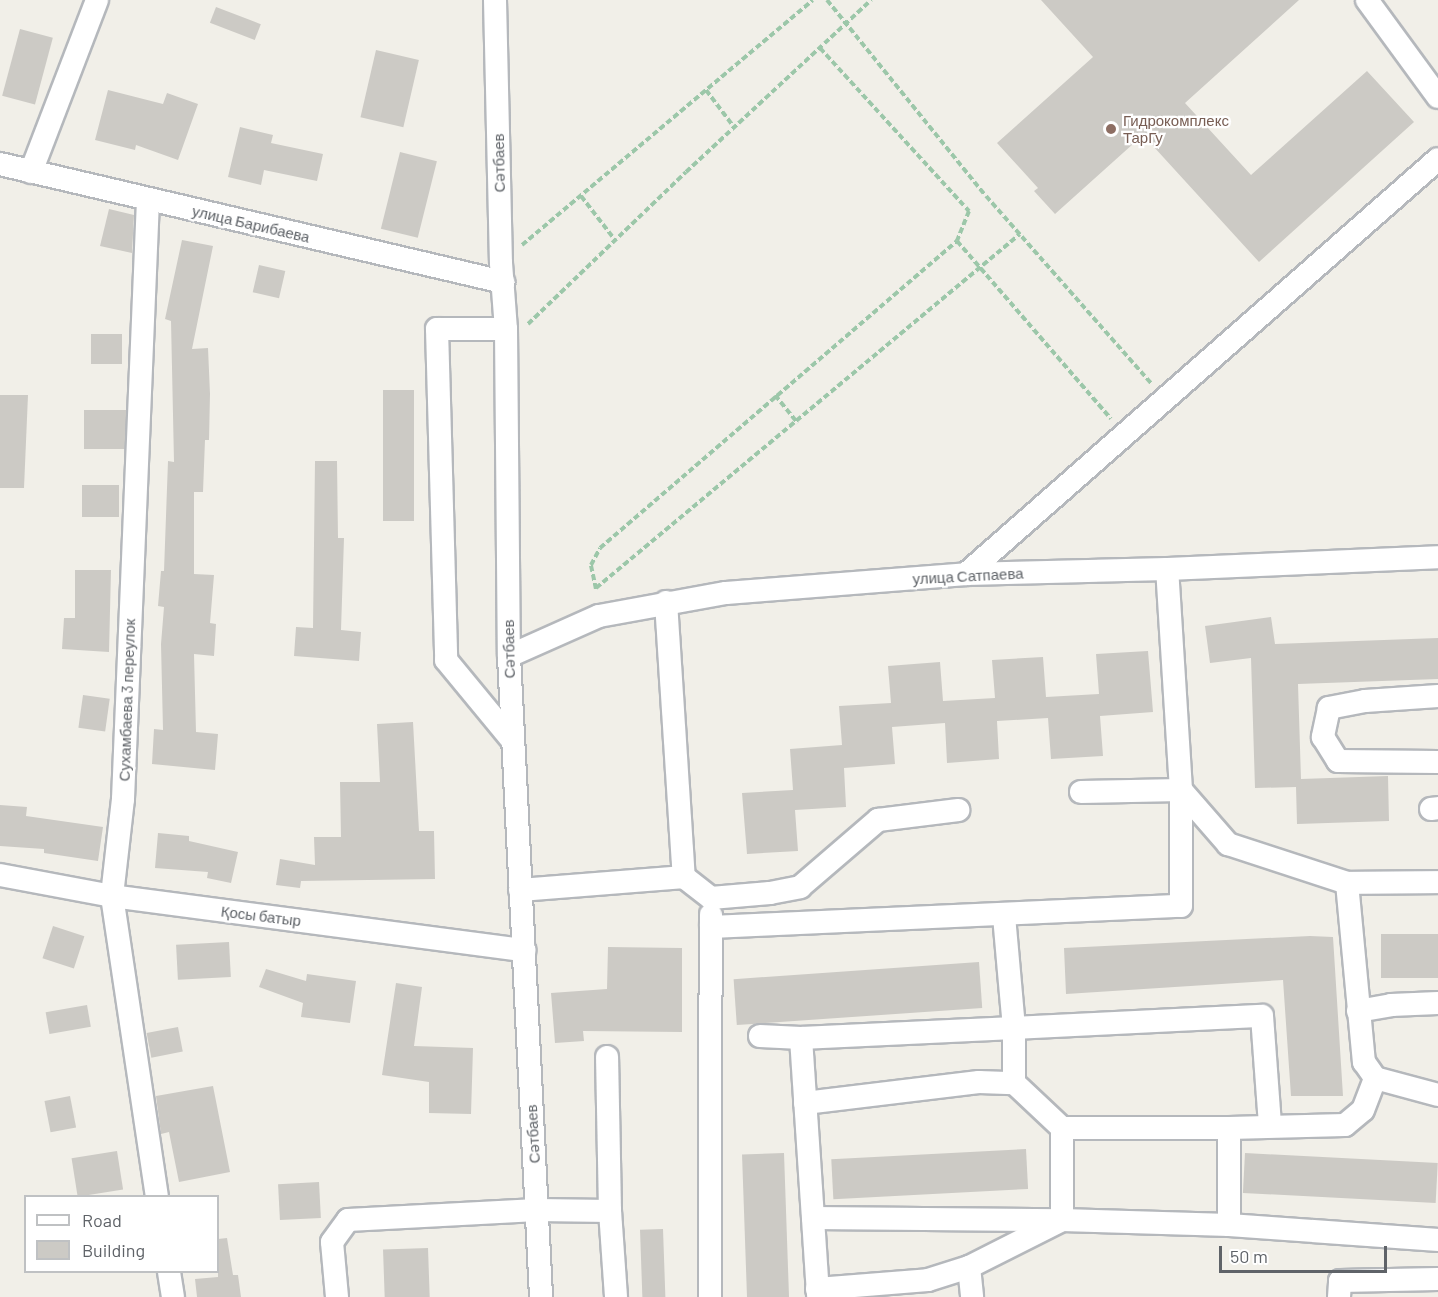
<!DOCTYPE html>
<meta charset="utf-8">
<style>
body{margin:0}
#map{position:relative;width:1438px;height:1297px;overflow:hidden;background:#f1efe8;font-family:Barlow,sans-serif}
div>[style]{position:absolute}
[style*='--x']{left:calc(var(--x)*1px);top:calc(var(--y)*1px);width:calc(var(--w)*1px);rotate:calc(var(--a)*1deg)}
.building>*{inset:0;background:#cccac5;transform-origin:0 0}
.path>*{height:4px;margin-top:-2px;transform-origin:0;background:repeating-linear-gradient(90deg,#9cc7a9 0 6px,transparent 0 9px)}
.roads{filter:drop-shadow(2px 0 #b5b8bc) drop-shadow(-2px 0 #b5b8bc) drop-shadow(0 2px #b5b8bc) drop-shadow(0 -2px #b5b8bc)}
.minor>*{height:22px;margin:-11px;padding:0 11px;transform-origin:11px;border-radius:11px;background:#fff}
.dots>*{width:16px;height:16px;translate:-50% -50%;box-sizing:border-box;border:3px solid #fff;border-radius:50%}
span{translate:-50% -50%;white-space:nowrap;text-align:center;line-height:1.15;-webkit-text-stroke:4.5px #fff;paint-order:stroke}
.education-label{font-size:15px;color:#785e54}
.left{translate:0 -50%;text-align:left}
.street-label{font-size:15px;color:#5f6368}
.legend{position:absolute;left:24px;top:1195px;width:195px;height:78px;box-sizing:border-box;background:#fff;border:2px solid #bfc1c3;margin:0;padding:8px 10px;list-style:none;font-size:18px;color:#5f6368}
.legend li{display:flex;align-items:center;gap:12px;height:30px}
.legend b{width:30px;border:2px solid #bfc1c3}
.scale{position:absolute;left:1219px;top:1246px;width:168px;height:27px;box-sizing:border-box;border:3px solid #5f6368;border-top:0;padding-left:8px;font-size:18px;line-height:21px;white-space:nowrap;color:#5f6368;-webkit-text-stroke:4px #fff;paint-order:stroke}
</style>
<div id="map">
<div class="building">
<div style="clip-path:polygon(1041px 0,1299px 0,1185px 103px,1251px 175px,1367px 71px,1414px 122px,1259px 262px,1143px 135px,1055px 214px,1034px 191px,1038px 188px,997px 143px,1093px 57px)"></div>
<div style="left:216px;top:7px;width:48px;height:17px;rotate:21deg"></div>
<div style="left:20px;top:29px;width:34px;height:69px;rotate:15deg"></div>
<div style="left:376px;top:50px;width:44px;height:69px;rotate:13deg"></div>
<div style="clip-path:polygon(108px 90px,163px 104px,167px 93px,198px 104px,178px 160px,136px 145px,135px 150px,95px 140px)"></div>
<div style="clip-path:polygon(240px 127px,273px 135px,271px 143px,323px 154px,317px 181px,264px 170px,261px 185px,228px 177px)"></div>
<div style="left:400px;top:152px;width:38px;height:79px;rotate:14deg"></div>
<div style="clip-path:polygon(109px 209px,134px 215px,132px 253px,100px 246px)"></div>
<div style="clip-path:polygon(182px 240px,213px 246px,192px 349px,208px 348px,210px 394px,209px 440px,205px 440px,203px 492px,194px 492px,194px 574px,214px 575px,210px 623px,216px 624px,214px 656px,194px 654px,196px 732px,218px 734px,215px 770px,152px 764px,154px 729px,163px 730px,161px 644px,164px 607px,158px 606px,161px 571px,164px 571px,168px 461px,174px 462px,171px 321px,165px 319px)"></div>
<div style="left:259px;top:265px;width:27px;height:28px;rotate:13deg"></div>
<div style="left:91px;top:334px;width:31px;height:30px"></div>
<div style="left:383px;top:390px;width:31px;height:131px"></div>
<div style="clip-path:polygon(0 395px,28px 395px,24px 488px,0 488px)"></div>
<div style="left:84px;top:410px;width:42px;height:39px"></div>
<div style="clip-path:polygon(315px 461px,337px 461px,338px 538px,344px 538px,341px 630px,361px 632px,359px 661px,294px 656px,296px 627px,313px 628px)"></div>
<div style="left:82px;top:485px;width:37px;height:32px"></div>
<div style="clip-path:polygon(75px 570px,111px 570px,109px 652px,62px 649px,64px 618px,75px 618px)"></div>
<div style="clip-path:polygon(1271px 617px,1275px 644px,1438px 638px,1438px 679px,1298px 684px,1301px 779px,1388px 776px,1389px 821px,1297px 824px,1296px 787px,1255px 788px,1251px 658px,1210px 663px,1205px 626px)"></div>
<div style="clip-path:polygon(1148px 651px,1153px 712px,1100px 716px,1103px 756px,1051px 759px,1048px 718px,997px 721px,999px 759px,947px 763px,945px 723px,892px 727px,895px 764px,844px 768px,846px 807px,795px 810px,798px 851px,747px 854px,742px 793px,793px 790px,790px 749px,842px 745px,839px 706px,891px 703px,888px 666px,940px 662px,943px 701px,995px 698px,992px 660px,1043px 657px,1046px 697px,1099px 694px,1096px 654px)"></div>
<div style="left:83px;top:695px;width:27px;height:33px;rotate:8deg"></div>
<div style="clip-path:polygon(413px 722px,419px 831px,434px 831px,435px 879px,301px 881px,300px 888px,276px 885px,280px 859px,315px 865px,314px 837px,341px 837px,340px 782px,380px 782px,377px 724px)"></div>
<div style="clip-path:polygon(0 805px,27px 807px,26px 816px,103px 827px,98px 861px,44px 853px,44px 849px,0 846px)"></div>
<div style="clip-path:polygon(158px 833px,189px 836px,189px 841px,238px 852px,231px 883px,207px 878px,208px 872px,155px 868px)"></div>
<div style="left:53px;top:926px;width:33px;height:34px;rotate:18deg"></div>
<div style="left:1438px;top:934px;width:44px;height:57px;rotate:90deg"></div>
<div style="clip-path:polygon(1310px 936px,1333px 937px,1343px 1096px,1291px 1096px,1283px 980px,1066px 994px,1064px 948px)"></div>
<div style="left:229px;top:942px;width:35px;height:53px;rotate:87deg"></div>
<div style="clip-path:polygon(608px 947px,682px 948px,682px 1032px,583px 1031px,584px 1041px,555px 1043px,551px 993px,607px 989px)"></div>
<div style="left:979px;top:962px;width:46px;height:246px;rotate:86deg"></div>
<div style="clip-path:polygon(266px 969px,306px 981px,307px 974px,356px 981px,350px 1023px,301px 1017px,303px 1003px,259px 987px)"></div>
<div style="clip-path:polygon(396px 983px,422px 987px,414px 1046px,473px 1048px,471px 1114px,429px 1113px,429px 1082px,382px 1075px)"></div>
<div style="left:87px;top:1005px;width:22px;height:42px;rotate:80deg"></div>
<div style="left:178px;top:1027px;width:25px;height:32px;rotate:79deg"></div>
<div style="clip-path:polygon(213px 1086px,230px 1172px,179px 1182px,169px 1132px,161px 1134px,156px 1096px)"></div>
<div style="left:70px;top:1096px;width:32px;height:26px;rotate:79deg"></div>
<div style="left:1026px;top:1149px;width:40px;height:195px;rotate:87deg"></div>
<div style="left:117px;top:1151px;width:39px;height:46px;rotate:81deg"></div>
<div style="left:784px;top:1153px;width:144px;height:42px;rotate:88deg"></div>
<div style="left:1245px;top:1153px;width:193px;height:40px;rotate:3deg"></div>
<div style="left:319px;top:1182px;width:36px;height:41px;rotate:87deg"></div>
<div style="left:663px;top:1229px;width:68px;height:23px;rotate:88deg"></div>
<div style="clip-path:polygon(227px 1238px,233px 1275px,238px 1275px,241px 1297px,197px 1297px,195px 1279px,218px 1277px,218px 1239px)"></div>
<div style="left:428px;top:1248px;width:49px;height:45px;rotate:88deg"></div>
</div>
<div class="path">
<div style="--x:827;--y:0;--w:252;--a:51"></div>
<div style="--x:986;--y:196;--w:251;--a:48.6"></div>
<div style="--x:820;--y:48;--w:221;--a:47.6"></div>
<div style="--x:969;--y:211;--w:32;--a:112"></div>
<div style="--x:957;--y:241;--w:235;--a:49.1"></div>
<div style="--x:706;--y:90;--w:46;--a:52.9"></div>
<div style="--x:581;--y:196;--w:56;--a:52.3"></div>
<div style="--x:522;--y:245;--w:380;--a:-40.1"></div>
<div style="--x:528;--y:324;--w:219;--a:-43.9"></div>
<div style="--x:686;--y:172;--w:253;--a:-42.9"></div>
<div style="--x:775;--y:395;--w:36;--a:51"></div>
<div style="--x:596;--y:588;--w:552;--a:-39.86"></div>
<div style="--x:596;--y:589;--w:25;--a:-102"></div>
<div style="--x:591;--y:565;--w:19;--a:-62"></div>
<div style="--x:600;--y:548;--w:471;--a:-40.7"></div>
</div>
<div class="roads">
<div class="minor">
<div style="--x:495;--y:0;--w:263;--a:88.7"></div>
<div style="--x:501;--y:263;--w:66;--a:85.7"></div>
<div style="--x:506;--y:329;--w:327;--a:89.5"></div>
<div style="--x:509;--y:656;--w:642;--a:87.14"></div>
<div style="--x:1367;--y:0;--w:120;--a:53.8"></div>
<div style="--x:0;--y:164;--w:517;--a:13.2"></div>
<div style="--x:31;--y:172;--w:184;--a:-69"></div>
<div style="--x:148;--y:200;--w:600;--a:92.39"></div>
<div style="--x:123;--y:799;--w:98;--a:96.5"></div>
<div style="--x:112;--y:896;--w:303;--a:81.5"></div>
<div style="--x:506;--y:329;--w:69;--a:180"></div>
<div style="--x:437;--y:329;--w:331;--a:88.4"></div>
<div style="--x:446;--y:660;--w:104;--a:50.5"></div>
<div style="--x:966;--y:574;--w:628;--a:-41.32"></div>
<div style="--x:666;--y:602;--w:276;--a:86.3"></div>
<div style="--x:509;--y:656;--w:98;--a:-24"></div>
<div style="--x:599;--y:616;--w:129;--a:-10.3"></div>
<div style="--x:726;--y:593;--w:241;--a:-4.5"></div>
<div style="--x:966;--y:574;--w:201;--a:-1.4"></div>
<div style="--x:1167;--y:569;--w:271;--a:-2.5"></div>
<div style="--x:1438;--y:696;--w:73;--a:176.1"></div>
<div style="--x:1365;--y:701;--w:37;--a:169"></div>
<div style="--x:1329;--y:708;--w:30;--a:102"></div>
<div style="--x:1323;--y:737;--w:28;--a:58"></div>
<div style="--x:1338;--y:761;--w:100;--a:0.6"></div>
<div style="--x:1081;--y:792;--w:100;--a:-1.1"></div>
<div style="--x:1181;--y:790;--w:72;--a:49"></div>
<div style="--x:1228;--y:844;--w:125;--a:18.1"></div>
<div style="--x:1347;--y:883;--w:180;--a:84.6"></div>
<div style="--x:1364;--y:1062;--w:19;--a:55"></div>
<div style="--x:1375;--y:1078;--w:65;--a:15.1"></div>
<div style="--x:1431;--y:809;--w:7;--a:-8"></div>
<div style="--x:0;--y:875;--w:114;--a:10.6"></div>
<div style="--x:112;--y:896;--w:416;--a:7.5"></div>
<div style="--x:1347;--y:883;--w:91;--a:-0.6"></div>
<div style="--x:520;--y:890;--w:165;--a:-4.5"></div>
<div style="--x:684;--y:877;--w:34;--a:38"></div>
<div style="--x:711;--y:898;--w:59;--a:-4.8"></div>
<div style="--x:770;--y:893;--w:31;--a:-11"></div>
<div style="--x:800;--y:887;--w:103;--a:-40.7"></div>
<div style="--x:878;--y:820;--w:81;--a:-7.1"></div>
<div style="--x:711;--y:927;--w:470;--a:-2.6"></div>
<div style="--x:1181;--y:906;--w:116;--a:-90"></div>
<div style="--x:1181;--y:790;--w:221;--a:-93.6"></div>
<div style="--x:1358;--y:1011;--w:34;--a:-10"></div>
<div style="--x:1391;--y:1005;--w:47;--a:-2.4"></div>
<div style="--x:760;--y:1036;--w:41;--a:2.8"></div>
<div style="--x:801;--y:1038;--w:213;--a:-2.7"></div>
<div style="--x:1014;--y:1028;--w:112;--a:-95.1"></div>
<div style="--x:801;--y:1038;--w:260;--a:86.2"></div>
<div style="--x:805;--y:1103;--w:175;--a:-6.9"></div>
<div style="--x:979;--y:1082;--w:35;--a:2"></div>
<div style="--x:1062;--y:1128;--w:66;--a:-136.8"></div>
<div style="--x:1014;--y:1083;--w:55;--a:-90"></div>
<div style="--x:1014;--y:1028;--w:248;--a:-2.8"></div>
<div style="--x:1262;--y:1016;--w:109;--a:85.8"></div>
<div style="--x:1229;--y:1128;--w:116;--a:-1.5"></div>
<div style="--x:1345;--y:1125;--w:23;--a:-40"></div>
<div style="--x:1363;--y:1110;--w:34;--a:-69"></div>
<div style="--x:610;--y:1211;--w:86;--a:86"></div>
<div style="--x:813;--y:1218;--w:249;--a:0.5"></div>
<div style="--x:1062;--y:1220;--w:167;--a:1.7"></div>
<div style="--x:1229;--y:1225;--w:210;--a:4.1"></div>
<div style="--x:969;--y:1267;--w:30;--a:84"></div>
<div style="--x:169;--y:1272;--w:25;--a:81"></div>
<div style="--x:817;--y:1289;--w:111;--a:-4.6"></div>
<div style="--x:928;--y:1280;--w:43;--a:-17.6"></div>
<div style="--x:969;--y:1267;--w:104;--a:-26.8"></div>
<div style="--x:1062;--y:1220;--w:92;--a:-90"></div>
<div style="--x:1062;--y:1128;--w:167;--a:0"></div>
<div style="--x:1229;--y:1128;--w:97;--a:90"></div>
<div style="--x:337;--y:1297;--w:55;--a:-95.2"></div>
<div style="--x:332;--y:1242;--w:27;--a:-54"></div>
<div style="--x:348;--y:1220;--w:189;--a:-3"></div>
<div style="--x:537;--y:1210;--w:73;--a:0.8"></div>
<div style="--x:610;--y:1211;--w:154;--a:-91.1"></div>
<div style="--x:710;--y:1297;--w:382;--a:-89.9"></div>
<div style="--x:1339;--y:1297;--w:16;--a:-86"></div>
<div style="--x:1340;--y:1281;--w:98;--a:-1.2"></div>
</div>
</div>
<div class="dots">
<div style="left:1111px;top:129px;background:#8d6e63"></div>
</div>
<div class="education-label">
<span class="left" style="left:1123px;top:129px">Гидрокомплекс<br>ТарГу</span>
</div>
<div class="street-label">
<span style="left:499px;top:163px;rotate:-91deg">Сәтбаев</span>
<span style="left:251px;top:224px;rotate:13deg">улица Барибаева</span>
<span style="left:968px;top:576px;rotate:-3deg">улица Сатпаева</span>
<span style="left:509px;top:649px;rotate:-91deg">Сәтбаев</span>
<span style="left:127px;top:700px;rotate:-88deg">Сухамбаева 3 переулок</span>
<span style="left:261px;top:916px;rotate:7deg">Қосы батыр</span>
<span style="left:533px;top:1134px;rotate:-93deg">Сәтбаев</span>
</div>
<ul class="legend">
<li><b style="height:8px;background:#fff"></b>Road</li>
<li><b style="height:16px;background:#cccac5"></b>Building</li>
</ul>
<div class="scale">50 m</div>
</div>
